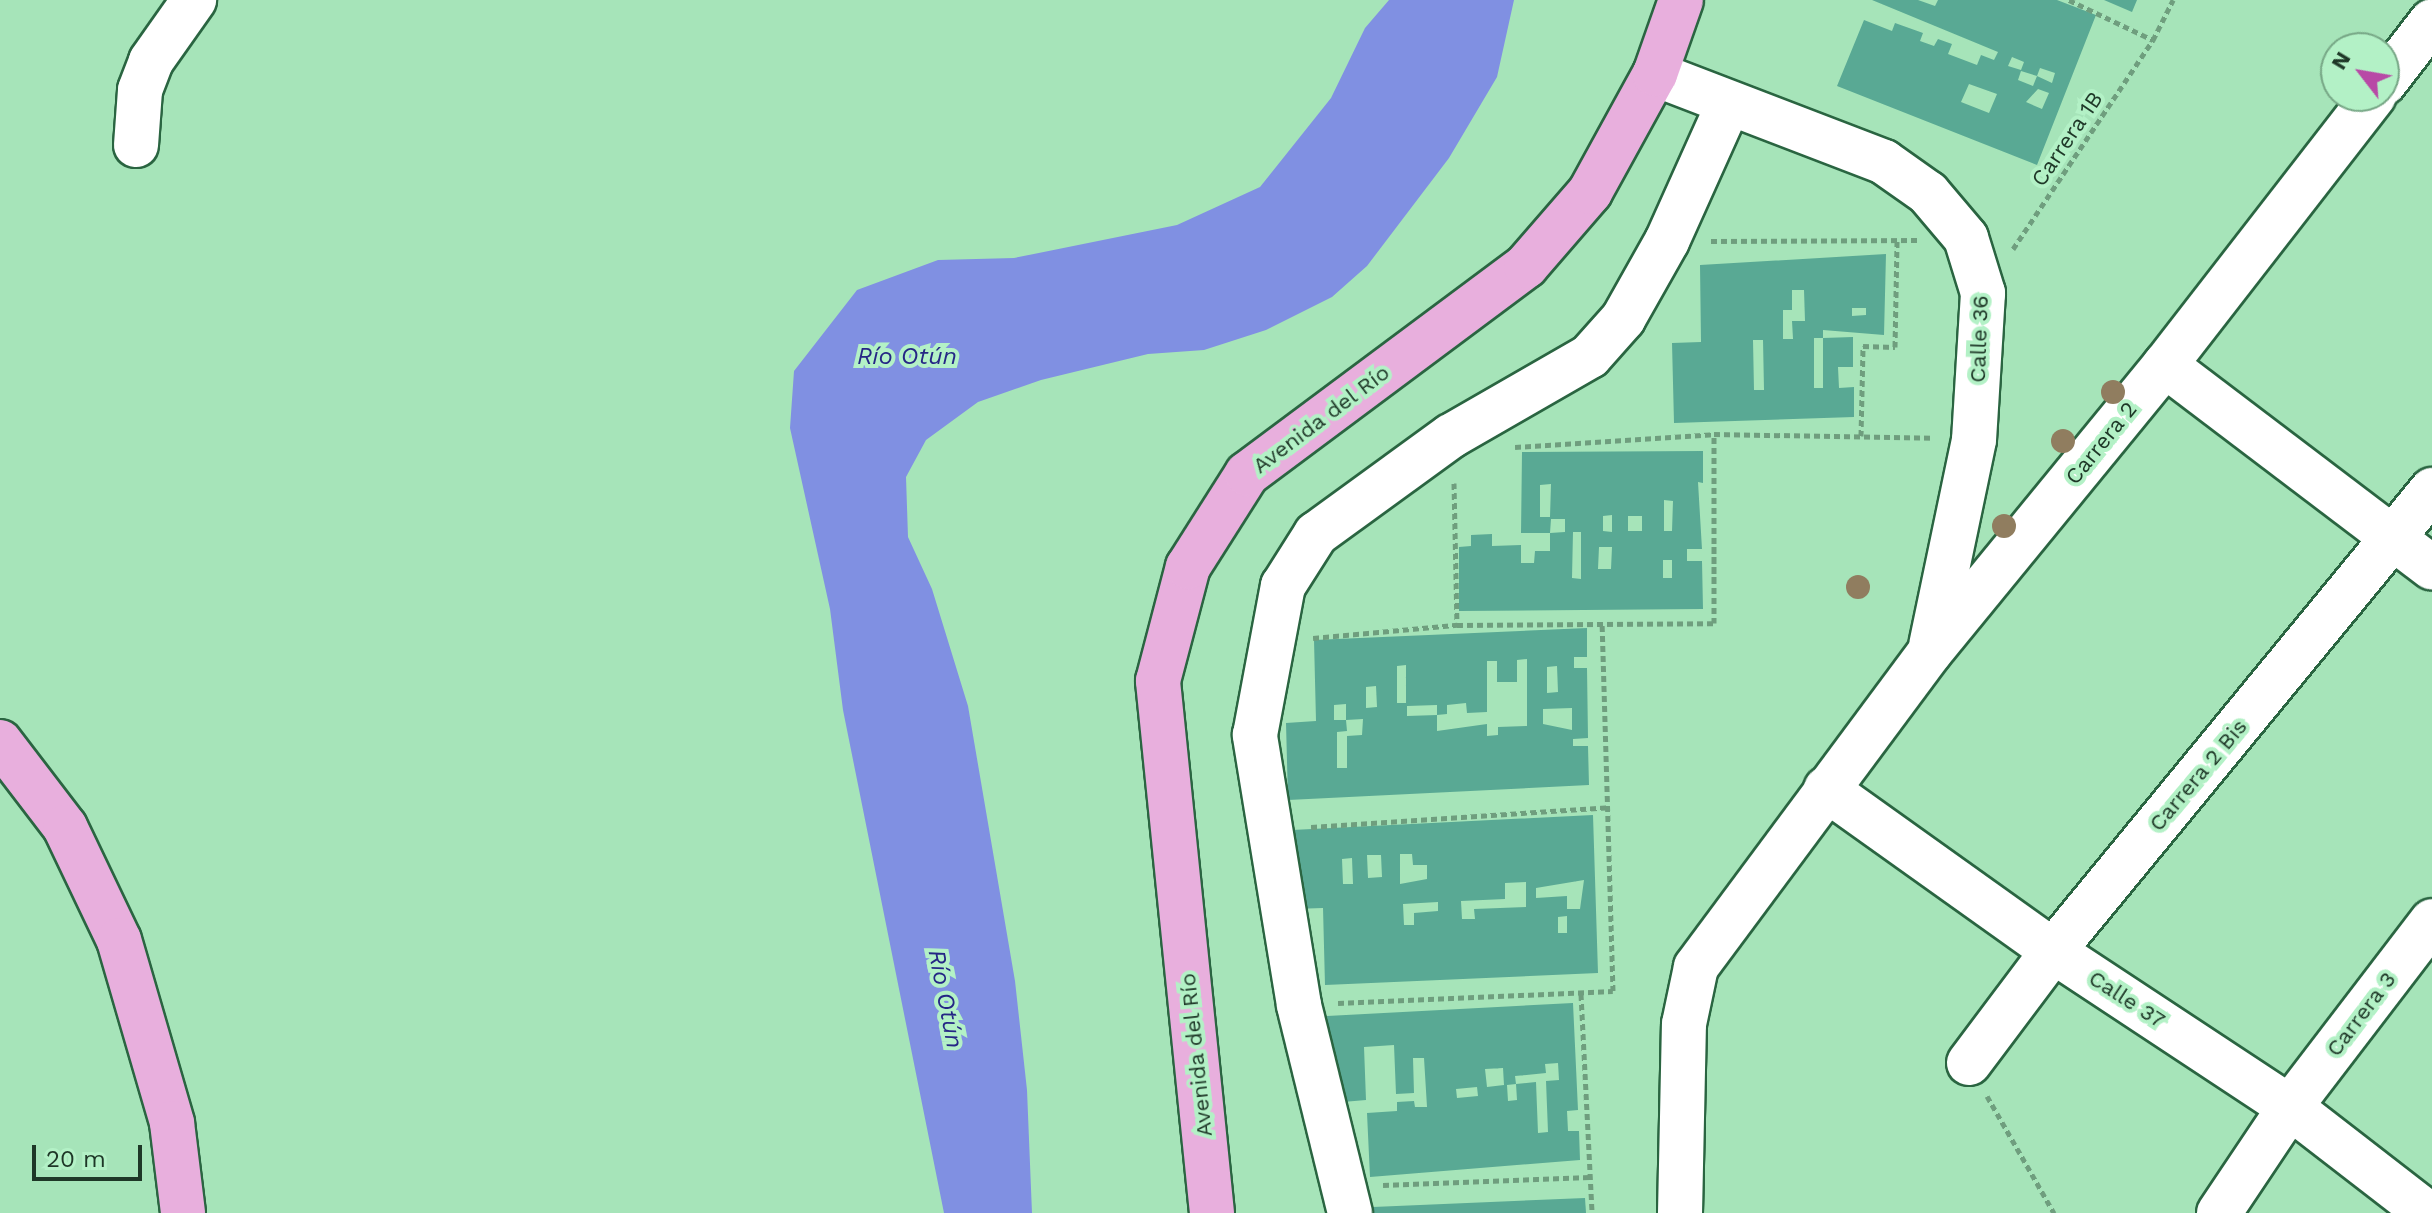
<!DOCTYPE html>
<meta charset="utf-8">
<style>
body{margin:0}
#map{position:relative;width:2432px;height:1213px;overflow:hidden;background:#a6e4b9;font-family:"Work Sans",sans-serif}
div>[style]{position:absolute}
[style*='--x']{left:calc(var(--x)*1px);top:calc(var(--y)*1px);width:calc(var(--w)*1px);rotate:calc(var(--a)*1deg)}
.water>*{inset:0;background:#8090e2}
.building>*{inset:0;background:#59a994}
.path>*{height:5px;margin-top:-2.5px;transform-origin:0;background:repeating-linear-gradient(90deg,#6f9e7e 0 6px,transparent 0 10px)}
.roads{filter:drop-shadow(2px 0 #2a6541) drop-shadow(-2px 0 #2a6541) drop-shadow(0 2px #2a6541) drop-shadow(0 -2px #2a6541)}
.minor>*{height:44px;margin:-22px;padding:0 22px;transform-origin:22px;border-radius:22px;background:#fff}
.major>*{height:44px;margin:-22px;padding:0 22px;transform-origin:22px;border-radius:22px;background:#e8afdd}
.trees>*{width:24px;height:24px;margin:-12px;border-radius:50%;background:#907d5f}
span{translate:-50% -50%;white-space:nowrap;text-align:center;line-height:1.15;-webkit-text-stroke:8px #b3f1c6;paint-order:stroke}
.street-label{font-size:22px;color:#1e3727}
.water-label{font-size:24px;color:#252685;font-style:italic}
.north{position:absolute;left:2320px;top:32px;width:80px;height:80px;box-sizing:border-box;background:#b3f1c6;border:2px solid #77a786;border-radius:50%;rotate:301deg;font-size:22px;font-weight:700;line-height:32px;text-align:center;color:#1e3727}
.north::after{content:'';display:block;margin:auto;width:28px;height:36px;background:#b849a6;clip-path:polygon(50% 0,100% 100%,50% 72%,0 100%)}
.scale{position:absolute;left:32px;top:1145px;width:110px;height:36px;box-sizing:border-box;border:4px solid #1e3727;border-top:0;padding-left:10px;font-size:24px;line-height:28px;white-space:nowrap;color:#1e3727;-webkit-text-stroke:6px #b3f1c6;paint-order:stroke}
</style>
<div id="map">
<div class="water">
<div style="clip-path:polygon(1389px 0,1514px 0,1497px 77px,1449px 158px,1367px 266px,1332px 297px,1266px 330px,1204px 350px,1148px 354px,1041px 380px,978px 402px,926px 440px,906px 477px,908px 537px,932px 589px,968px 706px,1015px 981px,1027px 1090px,1032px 1213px,944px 1213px,843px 710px,830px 609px,790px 428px,794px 371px,857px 290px,938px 260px,1014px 258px,1177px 225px,1260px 187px,1331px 98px,1365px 28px)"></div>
</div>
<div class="building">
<div style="clip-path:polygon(evenodd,1872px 0,1918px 0,1935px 6px,1938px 0,2057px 0,2096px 15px,2037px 165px,1837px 86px,1864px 20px,1892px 31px,1895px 23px,1923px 33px,1920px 41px,1934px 46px,1938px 39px,1952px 44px,1948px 54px,1977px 65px,1981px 55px,1994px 60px,1998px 52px,1872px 0,2012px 57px,2024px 62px,2021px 70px,2008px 66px,2012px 57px,1872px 0,2040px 68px,2055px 73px,2052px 83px,2037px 76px,2033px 86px,2018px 80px,2021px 71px,2037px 76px,2040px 68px,1872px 0,1969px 84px,1997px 94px,1989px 113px,1961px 102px,1969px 84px,1872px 0,2038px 89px,2049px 93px,2042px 109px,2026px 102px,2038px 89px)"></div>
<div style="clip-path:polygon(2104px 0,2137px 0,2132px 12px)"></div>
<div style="clip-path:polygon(evenodd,1886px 254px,1884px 335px,1823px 330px,1823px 338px,1814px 338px,1814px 388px,1823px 388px,1823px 338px,1853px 337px,1853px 367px,1838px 367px,1839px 388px,1854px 387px,1854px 417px,1674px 423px,1672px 343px,1701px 342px,1700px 265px,1886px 254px,1792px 290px,1804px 290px,1805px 321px,1792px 321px,1793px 339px,1783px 339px,1783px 310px,1792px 310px,1792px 290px,1886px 254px,1852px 308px,1866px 308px,1866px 315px,1852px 316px,1852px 308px,1886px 254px,1753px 340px,1763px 340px,1764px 390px,1754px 390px,1753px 340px)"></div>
<div style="clip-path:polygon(evenodd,1703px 451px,1703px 483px,1698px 482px,1702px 549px,1687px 549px,1687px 561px,1702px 561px,1703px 609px,1459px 611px,1459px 547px,1471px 546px,1471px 535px,1492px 534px,1492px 546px,1521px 545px,1521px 563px,1534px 563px,1535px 551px,1550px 551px,1550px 533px,1521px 533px,1522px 452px,1703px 451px,1551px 484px,1550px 517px,1540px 517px,1540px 485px,1551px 484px,1703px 451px,1664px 500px,1673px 501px,1672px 531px,1664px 531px,1664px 500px,1703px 451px,1612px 515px,1612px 532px,1603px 531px,1603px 516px,1612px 515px,1703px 451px,1628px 516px,1642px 516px,1642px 531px,1628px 531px,1628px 516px,1703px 451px,1551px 519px,1565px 519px,1565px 532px,1550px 533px,1551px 519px,1703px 451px,1573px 532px,1581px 532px,1581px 579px,1572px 578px,1573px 532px,1703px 451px,1599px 547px,1612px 547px,1611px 569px,1598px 569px,1599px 547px,1703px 451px,1663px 560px,1672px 560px,1672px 578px,1663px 578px,1663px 560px)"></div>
<div style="clip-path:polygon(evenodd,1587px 628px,1587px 657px,1574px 657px,1574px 668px,1587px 668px,1588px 738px,1573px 739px,1573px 746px,1588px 746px,1589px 785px,1288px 800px,1286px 723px,1316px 721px,1314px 640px,1587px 628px,1527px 659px,1527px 726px,1498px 727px,1498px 735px,1487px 736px,1487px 724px,1437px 731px,1437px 715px,1407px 716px,1407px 706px,1437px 705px,1437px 715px,1447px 714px,1447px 705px,1466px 703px,1467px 713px,1487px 712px,1487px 661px,1497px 661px,1497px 682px,1517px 682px,1517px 660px,1527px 659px,1587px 628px,1406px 665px,1406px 703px,1397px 703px,1397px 666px,1406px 665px,1587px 628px,1557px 666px,1558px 692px,1547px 693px,1547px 667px,1557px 666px,1587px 628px,1376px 686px,1377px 707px,1366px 708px,1366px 687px,1376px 686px,1587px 628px,1346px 704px,1346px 720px,1363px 719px,1362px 735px,1347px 736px,1347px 768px,1337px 768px,1337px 732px,1347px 731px,1346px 720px,1334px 720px,1334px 705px,1346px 704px,1587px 628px,1572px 708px,1572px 730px,1543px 724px,1543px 709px,1572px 708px)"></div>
<div style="clip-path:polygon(evenodd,1593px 815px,1598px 973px,1325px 985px,1323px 908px,1293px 909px,1292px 830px,1593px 815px,1400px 854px,1412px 854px,1413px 865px,1427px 865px,1427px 879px,1400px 884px,1400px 854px,1593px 815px,1367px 855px,1381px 855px,1382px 877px,1368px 878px,1367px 855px,1593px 815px,1352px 858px,1353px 884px,1343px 884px,1342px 859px,1352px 858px,1593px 815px,1584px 880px,1580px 909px,1567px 909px,1567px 896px,1536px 898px,1536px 888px,1584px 880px,1593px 815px,1526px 882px,1526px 907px,1474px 909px,1475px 919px,1462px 919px,1461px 901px,1505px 899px,1505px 883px,1526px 882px,1593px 815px,1438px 902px,1438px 911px,1414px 913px,1414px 925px,1404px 925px,1403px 904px,1438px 902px,1593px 815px,1567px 916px,1567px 933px,1558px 933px,1558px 917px,1567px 916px)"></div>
<div style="clip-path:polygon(evenodd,1573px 1003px,1578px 1110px,1567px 1111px,1568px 1131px,1579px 1131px,1580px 1160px,1370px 1177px,1367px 1113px,1397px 1111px,1397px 1102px,1414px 1101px,1415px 1107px,1427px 1107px,1424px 1058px,1413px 1058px,1414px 1093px,1396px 1094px,1394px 1045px,1364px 1047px,1366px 1100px,1331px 1103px,1327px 1016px,1573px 1003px,1558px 1063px,1559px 1080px,1546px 1081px,1548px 1132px,1538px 1133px,1536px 1082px,1516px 1084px,1515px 1076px,1546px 1073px,1545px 1064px,1558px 1063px,1573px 1003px,1503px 1068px,1504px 1085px,1487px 1087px,1485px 1069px,1503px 1068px,1573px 1003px,1516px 1084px,1517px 1100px,1508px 1101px,1507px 1085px,1516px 1084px,1573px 1003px,1477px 1087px,1478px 1096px,1457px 1098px,1456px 1089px,1477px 1087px)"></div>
<div style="clip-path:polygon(1585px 1198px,1586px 1213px,1373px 1213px,1373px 1207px)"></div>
</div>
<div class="path">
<div style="--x:2069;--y:0;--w:93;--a:25.5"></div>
<div style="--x:1711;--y:241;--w:206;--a:-0.3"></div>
<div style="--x:2013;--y:249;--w:252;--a:-56.2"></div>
<div style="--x:2153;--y:40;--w:45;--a:-63.4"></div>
<div style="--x:1861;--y:436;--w:90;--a:-88.7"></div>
<div style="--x:1863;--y:346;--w:32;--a:2"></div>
<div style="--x:1895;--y:347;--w:106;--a:-88.9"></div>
<div style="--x:1515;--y:447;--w:199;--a:-3.7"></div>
<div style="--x:1714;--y:434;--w:219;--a:1"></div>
<div style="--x:1454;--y:483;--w:142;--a:88.8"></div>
<div style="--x:1313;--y:638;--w:145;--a:-5.2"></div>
<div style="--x:1457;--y:625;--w:257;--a:-0.4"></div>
<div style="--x:1714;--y:623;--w:189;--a:-90"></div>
<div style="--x:1311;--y:827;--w:299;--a:-3.8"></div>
<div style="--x:1581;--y:994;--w:219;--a:87.1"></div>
<div style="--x:1338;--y:1003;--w:275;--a:-2.5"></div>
<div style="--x:1613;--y:991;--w:368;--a:-91.7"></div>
<div style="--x:1987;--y:1096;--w:135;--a:60.2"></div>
<div style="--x:1383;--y:1185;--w:207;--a:-2.2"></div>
</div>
<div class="roads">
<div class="minor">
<div style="--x:1655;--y:74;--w:245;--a:21"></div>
<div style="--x:1884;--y:162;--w:54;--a:35.2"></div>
<div style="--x:1928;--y:193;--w:59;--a:49.8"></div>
<div style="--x:1966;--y:238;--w:58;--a:72.8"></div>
<div style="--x:1983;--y:293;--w:147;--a:93.5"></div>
<div style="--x:1974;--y:440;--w:209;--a:101.8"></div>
<div style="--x:2384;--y:83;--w:78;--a:-52.3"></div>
<div style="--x:136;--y:145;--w:55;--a:-85.8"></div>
<div style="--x:140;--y:90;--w:31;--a:-69"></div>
<div style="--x:151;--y:61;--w:75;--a:-54.8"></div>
<div style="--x:2165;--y:365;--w:335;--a:37.2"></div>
<div style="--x:1826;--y:789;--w:279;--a:35.5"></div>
<div style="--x:2053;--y:951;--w:284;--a:33.4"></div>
<div style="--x:2290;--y:1107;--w:173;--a:37.7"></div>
<div style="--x:1969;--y:1063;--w:140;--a:-53.1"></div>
<div style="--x:2053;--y:951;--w:597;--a:-50.58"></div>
<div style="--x:1350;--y:1213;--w:214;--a:-103.8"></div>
<div style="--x:1299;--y:1005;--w:274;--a:-99.3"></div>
<div style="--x:1255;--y:735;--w:152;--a:-79.4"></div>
<div style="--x:1283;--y:586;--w:62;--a:-57.6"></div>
<div style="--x:1316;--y:534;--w:167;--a:-36"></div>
<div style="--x:1451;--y:436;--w:160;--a:-29.9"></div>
<div style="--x:1590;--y:356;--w:50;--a:-48.3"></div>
<div style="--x:1623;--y:319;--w:90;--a:-60.6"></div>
<div style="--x:1667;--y:241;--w:151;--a:-65.8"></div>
<div style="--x:1680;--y:1213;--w:189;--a:-88.8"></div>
<div style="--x:1684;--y:1024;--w:58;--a:-78.1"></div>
<div style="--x:1696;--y:967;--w:392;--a:-53.4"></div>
<div style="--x:1930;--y:652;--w:371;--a:-50.7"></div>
<div style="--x:2165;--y:365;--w:341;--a:-52.2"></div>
<div style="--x:2219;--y:1213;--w:128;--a:-56.2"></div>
<div style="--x:2290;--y:1107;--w:234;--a:-52.6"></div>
</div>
<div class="major">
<div style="--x:0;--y:742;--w:107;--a:52.6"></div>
<div style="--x:65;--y:827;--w:125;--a:64.5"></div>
<div style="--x:119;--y:940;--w:191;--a:73.8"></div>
<div style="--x:172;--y:1123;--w:91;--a:83"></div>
<div style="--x:1212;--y:1213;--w:535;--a:-95.8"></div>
<div style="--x:1158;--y:681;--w:118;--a:-75.3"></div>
<div style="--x:1188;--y:567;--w:110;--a:-57.6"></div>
<div style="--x:1247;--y:474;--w:348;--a:-36.7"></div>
<div style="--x:1526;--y:266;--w:98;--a:-49.1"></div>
<div style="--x:1590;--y:192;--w:135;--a:-61.2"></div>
<div style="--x:1655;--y:74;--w:78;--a:-70.6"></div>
</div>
</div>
<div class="trees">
<div style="left:2113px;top:392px"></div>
<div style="left:2063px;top:441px"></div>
<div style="left:2004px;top:526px"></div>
<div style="left:1858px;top:587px"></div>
</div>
<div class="street-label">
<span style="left:2067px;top:139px;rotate:-56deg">Carrera 1B</span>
<span style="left:1979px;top:339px;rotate:-88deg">Calle 36</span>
<span style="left:1321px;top:419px;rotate:-37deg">Avenida del Río</span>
<span style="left:2101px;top:443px;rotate:-51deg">Carrera 2</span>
<span style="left:2198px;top:775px;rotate:-50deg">Carrera 2 Bis</span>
<span style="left:2127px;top:999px;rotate:33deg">Calle 37</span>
<span style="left:2361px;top:1014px;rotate:-53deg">Carrera 3</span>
<span style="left:1196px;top:1055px;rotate:-96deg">Avenida del Río</span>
</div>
<div class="water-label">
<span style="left:907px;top:357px">Río Otún</span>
<span style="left:945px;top:999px;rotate:79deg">Río Otún</span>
</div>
<div class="north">N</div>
<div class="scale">20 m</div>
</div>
